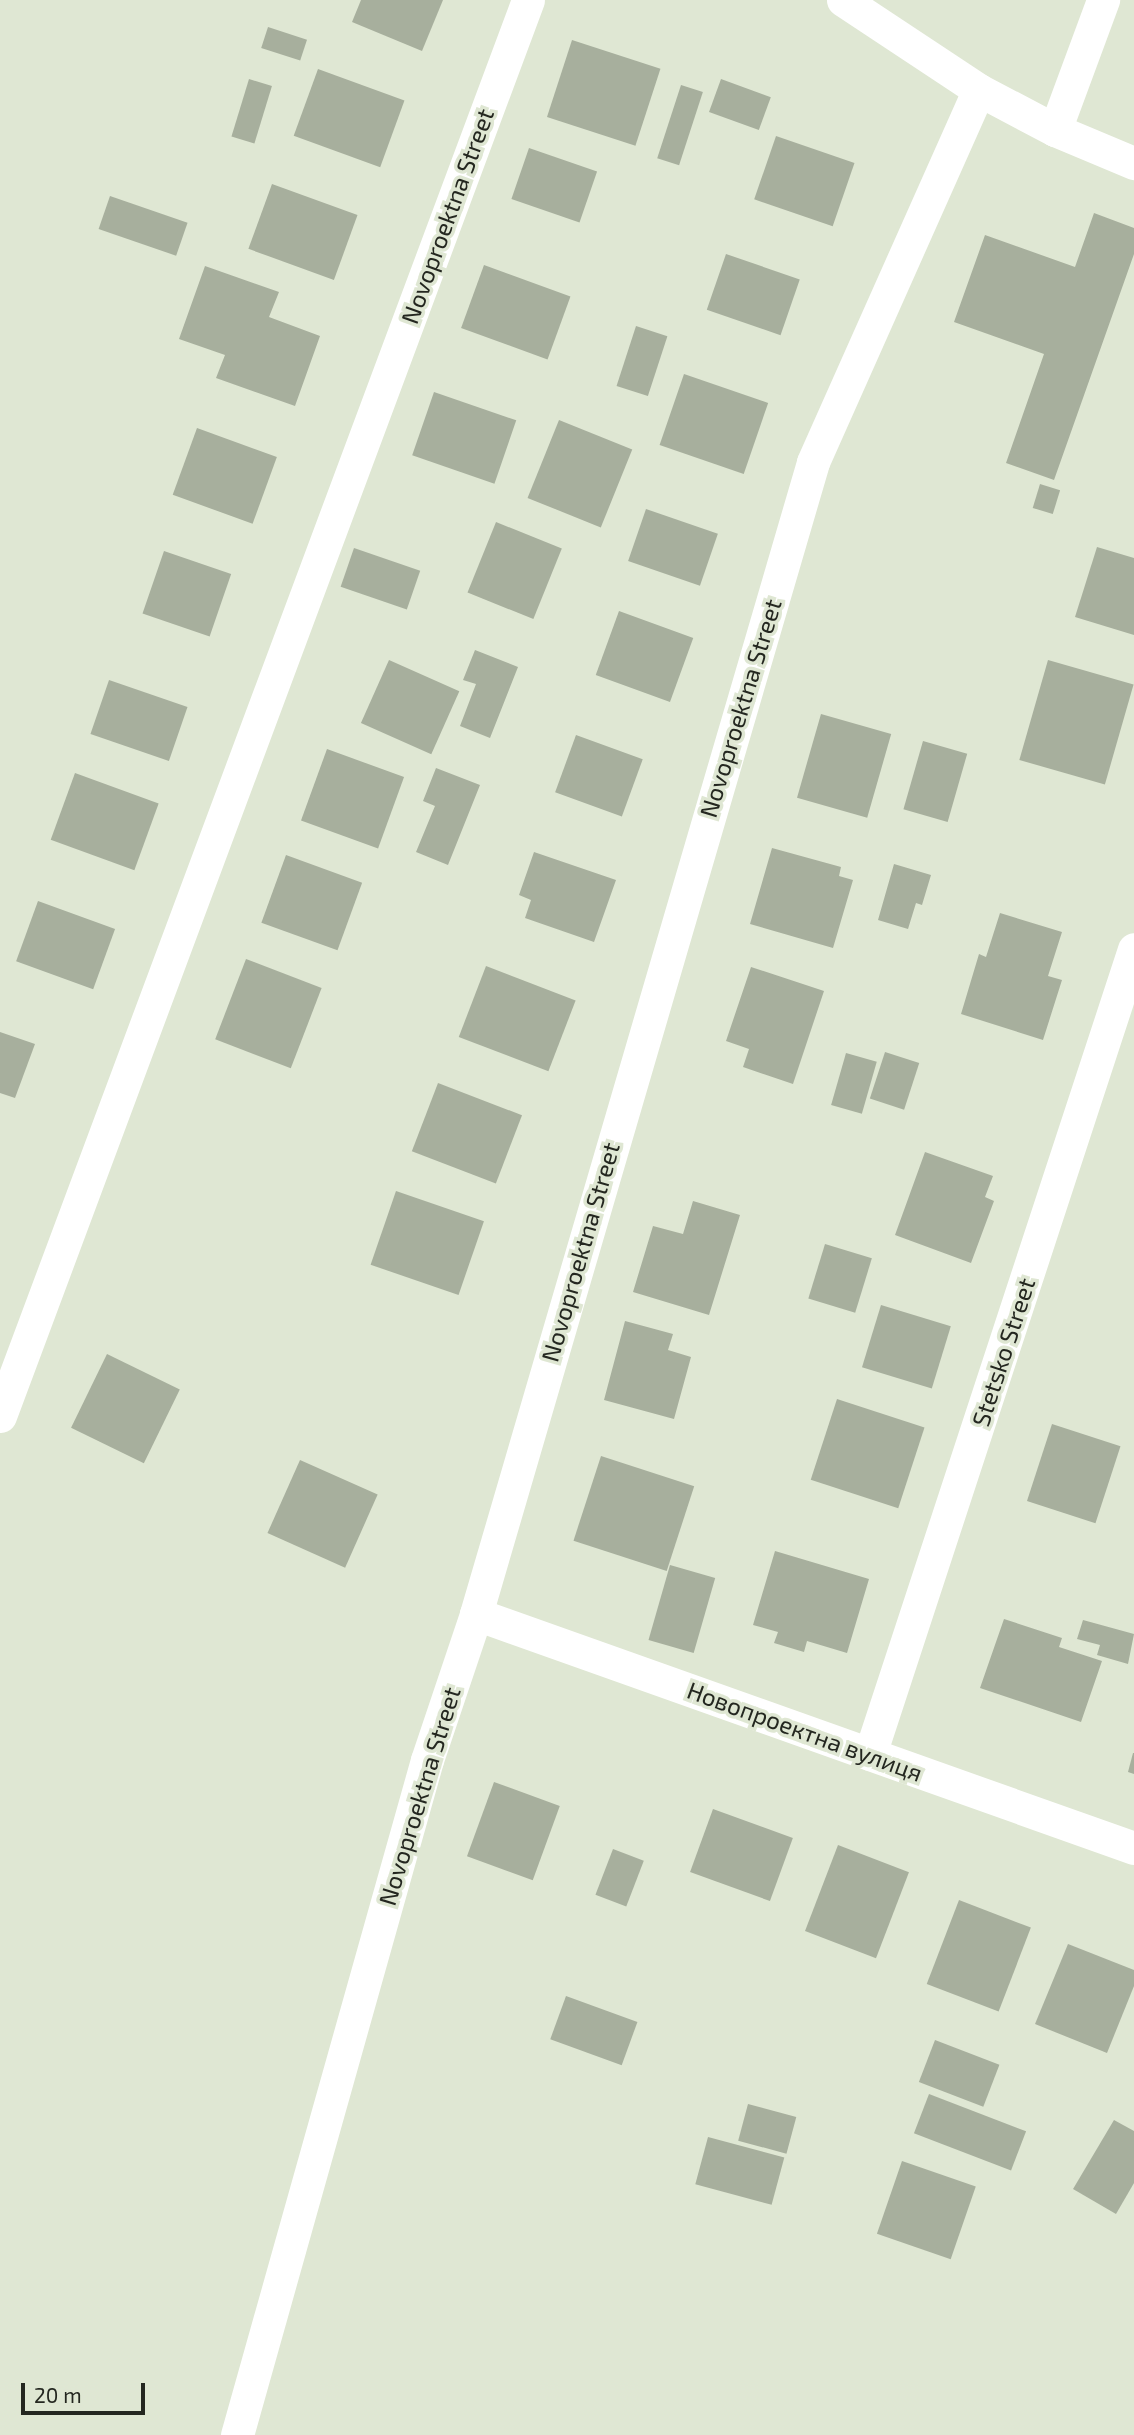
<!DOCTYPE html>
<meta charset="utf-8">
<style>
body{margin:0}
#map{position:relative;width:1134px;height:2435px;overflow:hidden;background:#dfe7d3;font-family:"Exo 2",sans-serif}
div>[style]{position:absolute}
[style*='--x']{left:calc(var(--x)*1px);top:calc(var(--y)*1px);width:calc(var(--w)*1px);rotate:calc(var(--a)*1deg)}
.building>*{inset:0;background:#a7af9d;transform-origin:0 0}
.street>*{height:33px;margin:-16.5px;padding:0 16.5px;transform-origin:16.5px;border-radius:16.5px;background:#fff}
span{translate:-50% -50%;white-space:nowrap;text-align:center;line-height:1.15;-webkit-text-stroke:7px #dfe7d3;paint-order:stroke}
.street-label{font-size:24px;color:#242720}
.scale{position:absolute;left:21px;top:2383px;width:124px;height:32px;box-sizing:border-box;border:4px solid #242720;border-top:0;padding-left:9px;font-size:21px;line-height:24px;white-space:nowrap;color:#242720;-webkit-text-stroke:5px #dfe7d3;paint-order:stroke}
</style>
<div id="map">
<div class="building">
<div style="clip-path:polygon(361px 0,443px 0,422px 51px,352px 22px)"></div>
<div style="left:268px;top:27px;width:41px;height:22px;rotate:18deg"></div>
<div style="left:572px;top:40px;width:93px;height:81px;rotate:18deg"></div>
<div style="left:318px;top:69px;width:92px;height:71px;rotate:20deg"></div>
<div style="left:249px;top:79px;width:24px;height:60px;rotate:17deg"></div>
<div style="left:721px;top:79px;width:53px;height:35px;rotate:20deg"></div>
<div style="left:681px;top:85px;width:23px;height:77px;rotate:18deg"></div>
<div style="left:776px;top:136px;width:83px;height:67px;rotate:19deg"></div>
<div style="left:529px;top:148px;width:72px;height:54px;rotate:19deg"></div>
<div style="left:272px;top:184px;width:91px;height:69px;rotate:20deg"></div>
<div style="left:110px;top:196px;width:82px;height:35px;rotate:19deg"></div>
<div style="clip-path:polygon(1094px 213px,1134px 228px,1134px 254px,1054px 480px,1006px 463px,1044px 354px,954px 322px,985px 235px,1075px 267px)"></div>
<div style="left:726px;top:254px;width:78px;height:59px;rotate:19deg"></div>
<div style="left:484px;top:265px;width:92px;height:67px;rotate:20deg"></div>
<div style="clip-path:polygon(205px 266px,279px 292px,269px 317px,320px 336px,295px 406px,216px 378px,225px 355px,179px 339px)"></div>
<div style="left:636px;top:326px;width:33px;height:63px;rotate:18deg"></div>
<div style="left:684px;top:374px;width:89px;height:75px;rotate:19deg"></div>
<div style="left:434px;top:392px;width:87px;height:67px;rotate:19deg"></div>
<div style="left:559px;top:420px;width:79px;height:84px;rotate:22deg"></div>
<div style="left:197px;top:428px;width:85px;height:71px;rotate:20deg"></div>
<div style="left:1040px;top:484px;width:21px;height:25px;rotate:17deg"></div>
<div style="left:646px;top:509px;width:76px;height:55px;rotate:19deg"></div>
<div style="left:496px;top:522px;width:71px;height:76px;rotate:22deg"></div>
<div style="clip-path:polygon(1097px 547px,1134px 558px,1134px 635px,1075px 617px)"></div>
<div style="left:354px;top:548px;width:70px;height:41px;rotate:19deg"></div>
<div style="left:164px;top:551px;width:71px;height:66px;rotate:19deg"></div>
<div style="left:619px;top:611px;width:79px;height:68px;rotate:20deg"></div>
<div style="clip-path:polygon(475px 650px,518px 667px,490px 738px,460px 726px,476px 684px,463px 680px)"></div>
<div style="left:389px;top:660px;width:77px;height:69px;rotate:24deg"></div>
<div style="left:1048px;top:660px;width:89px;height:104px;rotate:16deg"></div>
<div style="left:109px;top:680px;width:83px;height:57px;rotate:19deg"></div>
<div style="left:821px;top:714px;width:73px;height:87px;rotate:16deg"></div>
<div style="left:576px;top:735px;width:71px;height:61px;rotate:20deg"></div>
<div style="left:923px;top:741px;width:46px;height:71px;rotate:16deg"></div>
<div style="left:327px;top:749px;width:82px;height:76px;rotate:20deg"></div>
<div style="clip-path:polygon(436px 768px,480px 785px,448px 865px,416px 852px,435px 806px,423px 801px)"></div>
<div style="left:75px;top:773px;width:89px;height:71px;rotate:20deg"></div>
<div style="clip-path:polygon(772px 848px,841px 867px,839px 876px,853px 880px,833px 948px,750px 924px)"></div>
<div style="clip-path:polygon(534px 852px,616px 880px,594px 942px,525px 918px,531px 900px,519px 895px)"></div>
<div style="left:286px;top:855px;width:81px;height:72px;rotate:20deg"></div>
<div style="clip-path:polygon(894px 864px,931px 875px,922px 905px,916px 903px,908px 929px,878px 920px)"></div>
<div style="left:38px;top:901px;width:82px;height:64px;rotate:20deg"></div>
<div style="clip-path:polygon(1000px 913px,1062px 932px,1048px 976px,1062px 980px,1043px 1040px,961px 1014px,979px 954px,986px 957px)"></div>
<div style="left:246px;top:959px;width:81px;height:86px;rotate:21deg"></div>
<div style="left:486px;top:966px;width:96px;height:76px;rotate:21deg"></div>
<div style="clip-path:polygon(751px 967px,824px 991px,793px 1084px,743px 1067px,749px 1049px,726px 1041px)"></div>
<div style="clip-path:polygon(0 1032px,35px 1044px,15px 1098px,0 1093px)"></div>
<div style="left:885px;top:1052px;width:36px;height:49px;rotate:18deg"></div>
<div style="left:846px;top:1053px;width:32px;height:54px;rotate:16deg"></div>
<div style="left:438px;top:1083px;width:90px;height:73px;rotate:21deg"></div>
<div style="clip-path:polygon(925px 1152px,993px 1176px,985px 1197px,994px 1201px,971px 1263px,895px 1235px)"></div>
<div style="left:396px;top:1191px;width:93px;height:78px;rotate:19deg"></div>
<div style="clip-path:polygon(693px 1201px,740px 1215px,709px 1315px,633px 1292px,653px 1226px,683px 1234px)"></div>
<div style="left:825px;top:1244px;width:49px;height:57px;rotate:17deg"></div>
<div style="left:881px;top:1305px;width:73px;height:65px;rotate:17deg"></div>
<div style="clip-path:polygon(625px 1321px,673px 1334px,668px 1350px,691px 1357px,674px 1419px,604px 1400px)"></div>
<div style="left:107px;top:1354px;width:81px;height:82px;rotate:26deg"></div>
<div style="left:837px;top:1399px;width:92px;height:85px;rotate:18deg"></div>
<div style="left:1052px;top:1424px;width:72px;height:81px;rotate:18deg"></div>
<div style="left:601px;top:1456px;width:98px;height:89px;rotate:18deg"></div>
<div style="left:300px;top:1460px;width:85px;height:80px;rotate:24deg"></div>
<div style="clip-path:polygon(775px 1551px,869px 1579px,847px 1653px,807px 1641px,804px 1652px,774px 1643px,778px 1632px,753px 1625px)"></div>
<div style="left:670px;top:1565px;width:47px;height:78px;rotate:16deg"></div>
<div style="clip-path:polygon(1004px 1619px,1062px 1638px,1059px 1647px,1102px 1661px,1081px 1722px,980px 1688px)"></div>
<div style="clip-path:polygon(1083px 1620px,1134px 1634px,1128px 1664px,1097px 1655px,1100px 1645px,1077px 1639px)"></div>
<div style="clip-path:polygon(1133px 1753px,1134px 1753px,1134px 1774px,1128px 1772px)"></div>
<div style="left:494px;top:1782px;width:70px;height:79px;rotate:20deg"></div>
<div style="left:713px;top:1809px;width:85px;height:67px;rotate:20deg"></div>
<div style="left:838px;top:1845px;width:76px;height:92px;rotate:21deg"></div>
<div style="left:613px;top:1849px;width:33px;height:49px;rotate:21deg"></div>
<div style="left:959px;top:1900px;width:77px;height:90px;rotate:21deg"></div>
<div style="clip-path:polygon(1068px 1944px,1134px 1970px,1134px 1986px,1107px 2053px,1035px 2024px)"></div>
<div style="left:566px;top:1996px;width:76px;height:46px;rotate:20deg"></div>
<div style="left:935px;top:2040px;width:69px;height:45px;rotate:21deg"></div>
<div style="left:929px;top:2094px;width:104px;height:42px;rotate:21deg"></div>
<div style="left:748px;top:2104px;width:50px;height:38px;rotate:15deg"></div>
<div style="clip-path:polygon(1114px 2120px,1134px 2131px,1134px 2183px,1116px 2214px,1073px 2189px)"></div>
<div style="left:708px;top:2137px;width:79px;height:49px;rotate:15deg"></div>
<div style="left:902px;top:2161px;width:78px;height:77px;rotate:19deg"></div>
</div>
<div class="street">
<div style="--x:843;--y:0;--w:163;--a:33.5"></div>
<div style="--x:979;--y:90;--w:86;--a:27.8"></div>
<div style="--x:1055;--y:130;--w:86;--a:22.7"></div>
<div style="--x:1055;--y:130;--w:139;--a:-69.7"></div>
<div style="--x:0;--y:1416;--w:1511;--a:-69.55"></div>
<div style="--x:476;--y:1614;--w:698;--a:19.58"></div>
<div style="--x:870;--y:1754;--w:847;--a:-71.84"></div>
<div style="--x:237;--y:2435;--w:701;--a:-74.28"></div>
<div style="--x:427;--y:1760;--w:154;--a:-71.4"></div>
<div style="--x:476;--y:1614;--w:1200;--a:-73.69"></div>
<div style="--x:813;--y:462;--w:407;--a:-66"></div>
</div>
<div class="street-label">
<span style="left:447px;top:216px;rotate:-70deg">Novoproektna Street</span>
<span style="left:740px;top:708px;rotate:-73deg">Novoproektna Street</span>
<span style="left:580px;top:1252px;rotate:-74deg">Novoproektna Street</span>
<span style="left:1003px;top:1352px;rotate:-72deg">Stetsko Street</span>
<span style="left:805px;top:1731px;rotate:20deg">Новопроектна вулиця</span>
<span style="left:419px;top:1796px;rotate:-73deg">Novoproektna Street</span>
</div>
<div class="scale">20 m</div>
</div>
